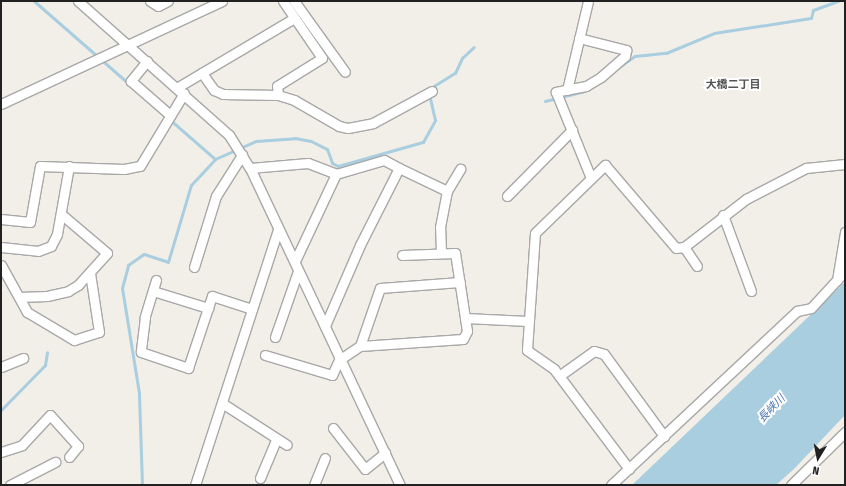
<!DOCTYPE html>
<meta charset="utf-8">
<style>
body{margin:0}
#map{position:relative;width:846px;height:486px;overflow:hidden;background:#f2efe8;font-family:"Fira Sans Condensed","Noto Sans JP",sans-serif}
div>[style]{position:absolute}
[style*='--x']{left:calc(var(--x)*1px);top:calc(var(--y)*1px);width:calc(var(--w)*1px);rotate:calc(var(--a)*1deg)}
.water>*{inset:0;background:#a9cedf}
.stream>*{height:3px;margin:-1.5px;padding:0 1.5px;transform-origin:1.5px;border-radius:1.5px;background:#a9cedf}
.roads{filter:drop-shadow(1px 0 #a8a8a8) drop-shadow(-1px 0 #a8a8a8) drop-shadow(0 1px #a8a8a8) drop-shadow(0 -1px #a8a8a8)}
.minor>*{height:9px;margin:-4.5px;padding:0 4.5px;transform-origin:4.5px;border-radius:4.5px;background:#fff}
span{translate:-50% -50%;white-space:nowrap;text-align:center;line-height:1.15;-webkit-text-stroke:4px #fff;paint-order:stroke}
.neighbourhood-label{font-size:11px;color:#545454;font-weight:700}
.water-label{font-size:11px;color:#4b76b4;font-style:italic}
.frame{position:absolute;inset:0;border:2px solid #212121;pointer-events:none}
.north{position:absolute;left:798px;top:438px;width:40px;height:40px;-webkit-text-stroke:3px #fff;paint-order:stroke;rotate:190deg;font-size:11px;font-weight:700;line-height:16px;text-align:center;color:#212121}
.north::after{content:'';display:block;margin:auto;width:14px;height:18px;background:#212121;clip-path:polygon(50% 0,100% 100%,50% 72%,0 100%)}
</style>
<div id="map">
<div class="water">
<div style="clip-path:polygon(845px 282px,845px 415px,794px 469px,776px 485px,632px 485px)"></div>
</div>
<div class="stream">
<div style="--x:34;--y:1;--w:240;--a:41.1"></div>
<div style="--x:619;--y:67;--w:19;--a:-35"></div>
<div style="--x:635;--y:56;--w:31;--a:-6"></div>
<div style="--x:666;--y:53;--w:52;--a:-22.6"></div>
<div style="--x:714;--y:33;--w:98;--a:-8.8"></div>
<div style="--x:811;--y:18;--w:8;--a:-76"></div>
<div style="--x:813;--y:10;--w:27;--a:-20"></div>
<div style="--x:429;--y:89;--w:31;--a:-32"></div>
<div style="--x:455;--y:73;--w:17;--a:-65"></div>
<div style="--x:462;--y:58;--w:16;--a:-43"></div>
<div style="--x:545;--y:101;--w:38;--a:-14"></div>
<div style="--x:582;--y:92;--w:25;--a:-29"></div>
<div style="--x:1;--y:410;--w:63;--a:-45.6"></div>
<div style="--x:45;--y:365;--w:13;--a:-81"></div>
<div style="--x:142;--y:485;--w:92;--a:-91.9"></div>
<div style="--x:139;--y:393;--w:106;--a:-99.2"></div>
<div style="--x:122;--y:288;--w:24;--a:-75"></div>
<div style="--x:128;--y:265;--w:19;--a:-35"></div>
<div style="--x:144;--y:254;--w:25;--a:18"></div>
<div style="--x:168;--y:262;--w:80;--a:-73.4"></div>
<div style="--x:191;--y:185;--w:35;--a:-47"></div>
<div style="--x:215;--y:159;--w:45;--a:-23.7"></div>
<div style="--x:256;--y:141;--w:39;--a:-4"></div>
<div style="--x:295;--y:138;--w:16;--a:11"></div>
<div style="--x:311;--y:141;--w:18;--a:27"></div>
<div style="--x:327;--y:149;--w:15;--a:70"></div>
<div style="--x:332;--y:163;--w:7;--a:27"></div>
<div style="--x:338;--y:166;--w:88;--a:-15.8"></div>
<div style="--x:423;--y:142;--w:25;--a:-61"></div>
<div style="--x:435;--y:120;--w:27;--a:-103"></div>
</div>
<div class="roads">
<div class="minor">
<div style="--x:78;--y:1;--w:202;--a:41.6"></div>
<div style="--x:229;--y:135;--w:39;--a:58"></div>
<div style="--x:250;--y:168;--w:351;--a:64.7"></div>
<div style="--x:150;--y:1;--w:9;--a:32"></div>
<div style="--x:158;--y:6;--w:11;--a:-27"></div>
<div style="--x:294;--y:1;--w:87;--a:54.3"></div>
<div style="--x:579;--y:38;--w:49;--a:14.3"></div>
<div style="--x:626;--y:50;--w:6;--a:99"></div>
<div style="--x:625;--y:56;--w:32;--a:139"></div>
<div style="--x:601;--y:77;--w:17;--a:149"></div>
<div style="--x:586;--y:86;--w:31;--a:169"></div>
<div style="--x:556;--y:92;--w:93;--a:67.9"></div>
<div style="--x:147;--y:61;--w:26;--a:129"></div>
<div style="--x:131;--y:81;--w:52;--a:41.1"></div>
<div style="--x:202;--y:73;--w:21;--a:55"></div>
<div style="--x:214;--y:90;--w:10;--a:24"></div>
<div style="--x:223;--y:94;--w:55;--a:1"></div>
<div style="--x:278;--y:95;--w:17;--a:17"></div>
<div style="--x:294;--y:100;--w:52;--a:30"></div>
<div style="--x:339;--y:126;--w:9;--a:13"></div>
<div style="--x:348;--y:128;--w:25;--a:-11"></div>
<div style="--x:373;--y:123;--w:67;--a:-28.5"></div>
<div style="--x:178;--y:87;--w:135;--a:-30.7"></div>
<div style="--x:567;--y:90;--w:91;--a:-76.7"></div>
<div style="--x:278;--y:95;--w:9;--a:-96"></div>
<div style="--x:277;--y:86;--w:53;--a:-31.9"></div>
<div style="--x:322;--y:58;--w:69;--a:-124.4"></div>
<div style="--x:1;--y:104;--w:244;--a:-25"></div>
<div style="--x:250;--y:168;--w:58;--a:-4.9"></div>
<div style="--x:308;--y:163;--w:30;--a:21"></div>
<div style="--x:399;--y:168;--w:53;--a:25.6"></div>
<div style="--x:507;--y:196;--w:93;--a:-45.4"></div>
<div style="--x:723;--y:215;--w:81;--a:69.8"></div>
<div style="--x:1;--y:219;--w:29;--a:6"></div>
<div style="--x:30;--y:222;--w:57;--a:-79.9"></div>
<div style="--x:40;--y:166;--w:84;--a:2"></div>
<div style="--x:124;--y:169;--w:16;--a:-11"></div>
<div style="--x:140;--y:166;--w:85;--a:-58.9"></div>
<div style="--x:1;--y:247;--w:37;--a:6"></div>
<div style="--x:38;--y:251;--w:14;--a:-21"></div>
<div style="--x:51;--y:246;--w:13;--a:-63"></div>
<div style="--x:57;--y:234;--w:69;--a:-80"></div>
<div style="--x:684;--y:247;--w:23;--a:56"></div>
<div style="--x:441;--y:252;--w:25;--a:-92"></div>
<div style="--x:440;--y:227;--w:37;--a:-79"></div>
<div style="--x:447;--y:191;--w:26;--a:-59"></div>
<div style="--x:295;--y:261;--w:96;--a:-64.8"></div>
<div style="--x:336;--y:174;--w:50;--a:-16.3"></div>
<div style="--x:384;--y:160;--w:17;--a:28"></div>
<div style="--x:399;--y:168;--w:86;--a:116.9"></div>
<div style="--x:360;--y:245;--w:88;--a:113.4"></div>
<div style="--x:1;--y:265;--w:54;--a:61"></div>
<div style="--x:27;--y:312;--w:55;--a:30.8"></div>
<div style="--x:74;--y:340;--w:26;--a:-18"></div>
<div style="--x:99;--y:332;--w:60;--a:-98.7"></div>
<div style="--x:194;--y:267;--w:74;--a:-72.8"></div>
<div style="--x:216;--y:196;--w:49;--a:-57.6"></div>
<div style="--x:156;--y:280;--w:39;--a:107"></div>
<div style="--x:145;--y:317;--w:35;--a:97"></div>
<div style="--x:141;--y:352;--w:50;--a:18.8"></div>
<div style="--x:188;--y:368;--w:76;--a:-71.6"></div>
<div style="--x:212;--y:296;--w:42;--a:18"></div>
<div style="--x:837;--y:280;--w:49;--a:-80.5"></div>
<div style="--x:153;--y:291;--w:58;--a:17.2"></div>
<div style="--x:19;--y:297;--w:28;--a:-2"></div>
<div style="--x:47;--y:296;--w:22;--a:-13"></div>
<div style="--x:68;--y:291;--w:12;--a:-31"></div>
<div style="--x:78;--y:285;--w:43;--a:-47.8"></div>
<div style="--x:107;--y:253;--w:60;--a:-139.7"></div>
<div style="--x:465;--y:318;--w:63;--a:2.7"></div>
<div style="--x:275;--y:337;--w:70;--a:-70.8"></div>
<div style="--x:360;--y:346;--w:103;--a:-3.9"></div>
<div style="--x:463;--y:339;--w:9;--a:-63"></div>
<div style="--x:467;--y:331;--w:79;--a:-98.7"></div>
<div style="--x:455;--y:253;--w:53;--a:177.8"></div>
<div style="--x:265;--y:355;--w:70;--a:16.6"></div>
<div style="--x:332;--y:375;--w:17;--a:-65"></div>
<div style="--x:339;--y:360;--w:25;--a:-34"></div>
<div style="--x:360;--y:346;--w:61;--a:-71"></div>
<div style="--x:380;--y:288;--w:80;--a:-4.3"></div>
<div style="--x:1;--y:367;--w:24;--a:-22"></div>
<div style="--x:559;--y:376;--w:43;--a:-35.5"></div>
<div style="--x:594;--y:351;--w:10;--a:17"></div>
<div style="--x:604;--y:354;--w:102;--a:53.8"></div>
<div style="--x:222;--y:403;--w:77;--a:32.9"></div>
<div style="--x:333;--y:428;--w:52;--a:52"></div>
<div style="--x:365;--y:469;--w:26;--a:-39"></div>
<div style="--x:1;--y:452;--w:22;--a:-18"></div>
<div style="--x:22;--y:445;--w:41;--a:-47"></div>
<div style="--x:50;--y:415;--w:42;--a:47.9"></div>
<div style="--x:78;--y:446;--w:14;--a:129"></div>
<div style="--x:629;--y:469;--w:125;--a:-126.9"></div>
<div style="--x:554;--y:369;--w:33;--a:-145"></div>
<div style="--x:527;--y:350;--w:117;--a:-86.1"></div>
<div style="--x:535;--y:233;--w:98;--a:-44.2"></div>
<div style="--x:605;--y:165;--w:109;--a:49.5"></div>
<div style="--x:676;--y:248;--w:8;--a:-7"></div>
<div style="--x:684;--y:247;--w:78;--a:-37.7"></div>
<div style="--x:746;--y:199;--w:68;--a:-27.3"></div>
<div style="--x:806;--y:168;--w:39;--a:-6"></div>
<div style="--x:260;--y:478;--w:41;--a:-67.2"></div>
<div style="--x:10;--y:485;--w:51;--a:-27.1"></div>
<div style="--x:195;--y:485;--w:269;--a:-72"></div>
<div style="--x:314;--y:485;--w:29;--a:-68"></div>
<div style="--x:611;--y:485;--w:255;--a:-43.1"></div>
<div style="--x:797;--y:311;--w:14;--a:-12"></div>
<div style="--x:811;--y:308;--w:50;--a:-47.4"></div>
<div style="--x:791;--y:485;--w:76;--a:-44.5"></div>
</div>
</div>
<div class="neighbourhood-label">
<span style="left:733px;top:85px">大橋二丁目</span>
</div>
<div class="water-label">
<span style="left:772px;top:409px;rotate:-46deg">長峡川</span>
</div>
<div class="frame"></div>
<div class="north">N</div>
</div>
